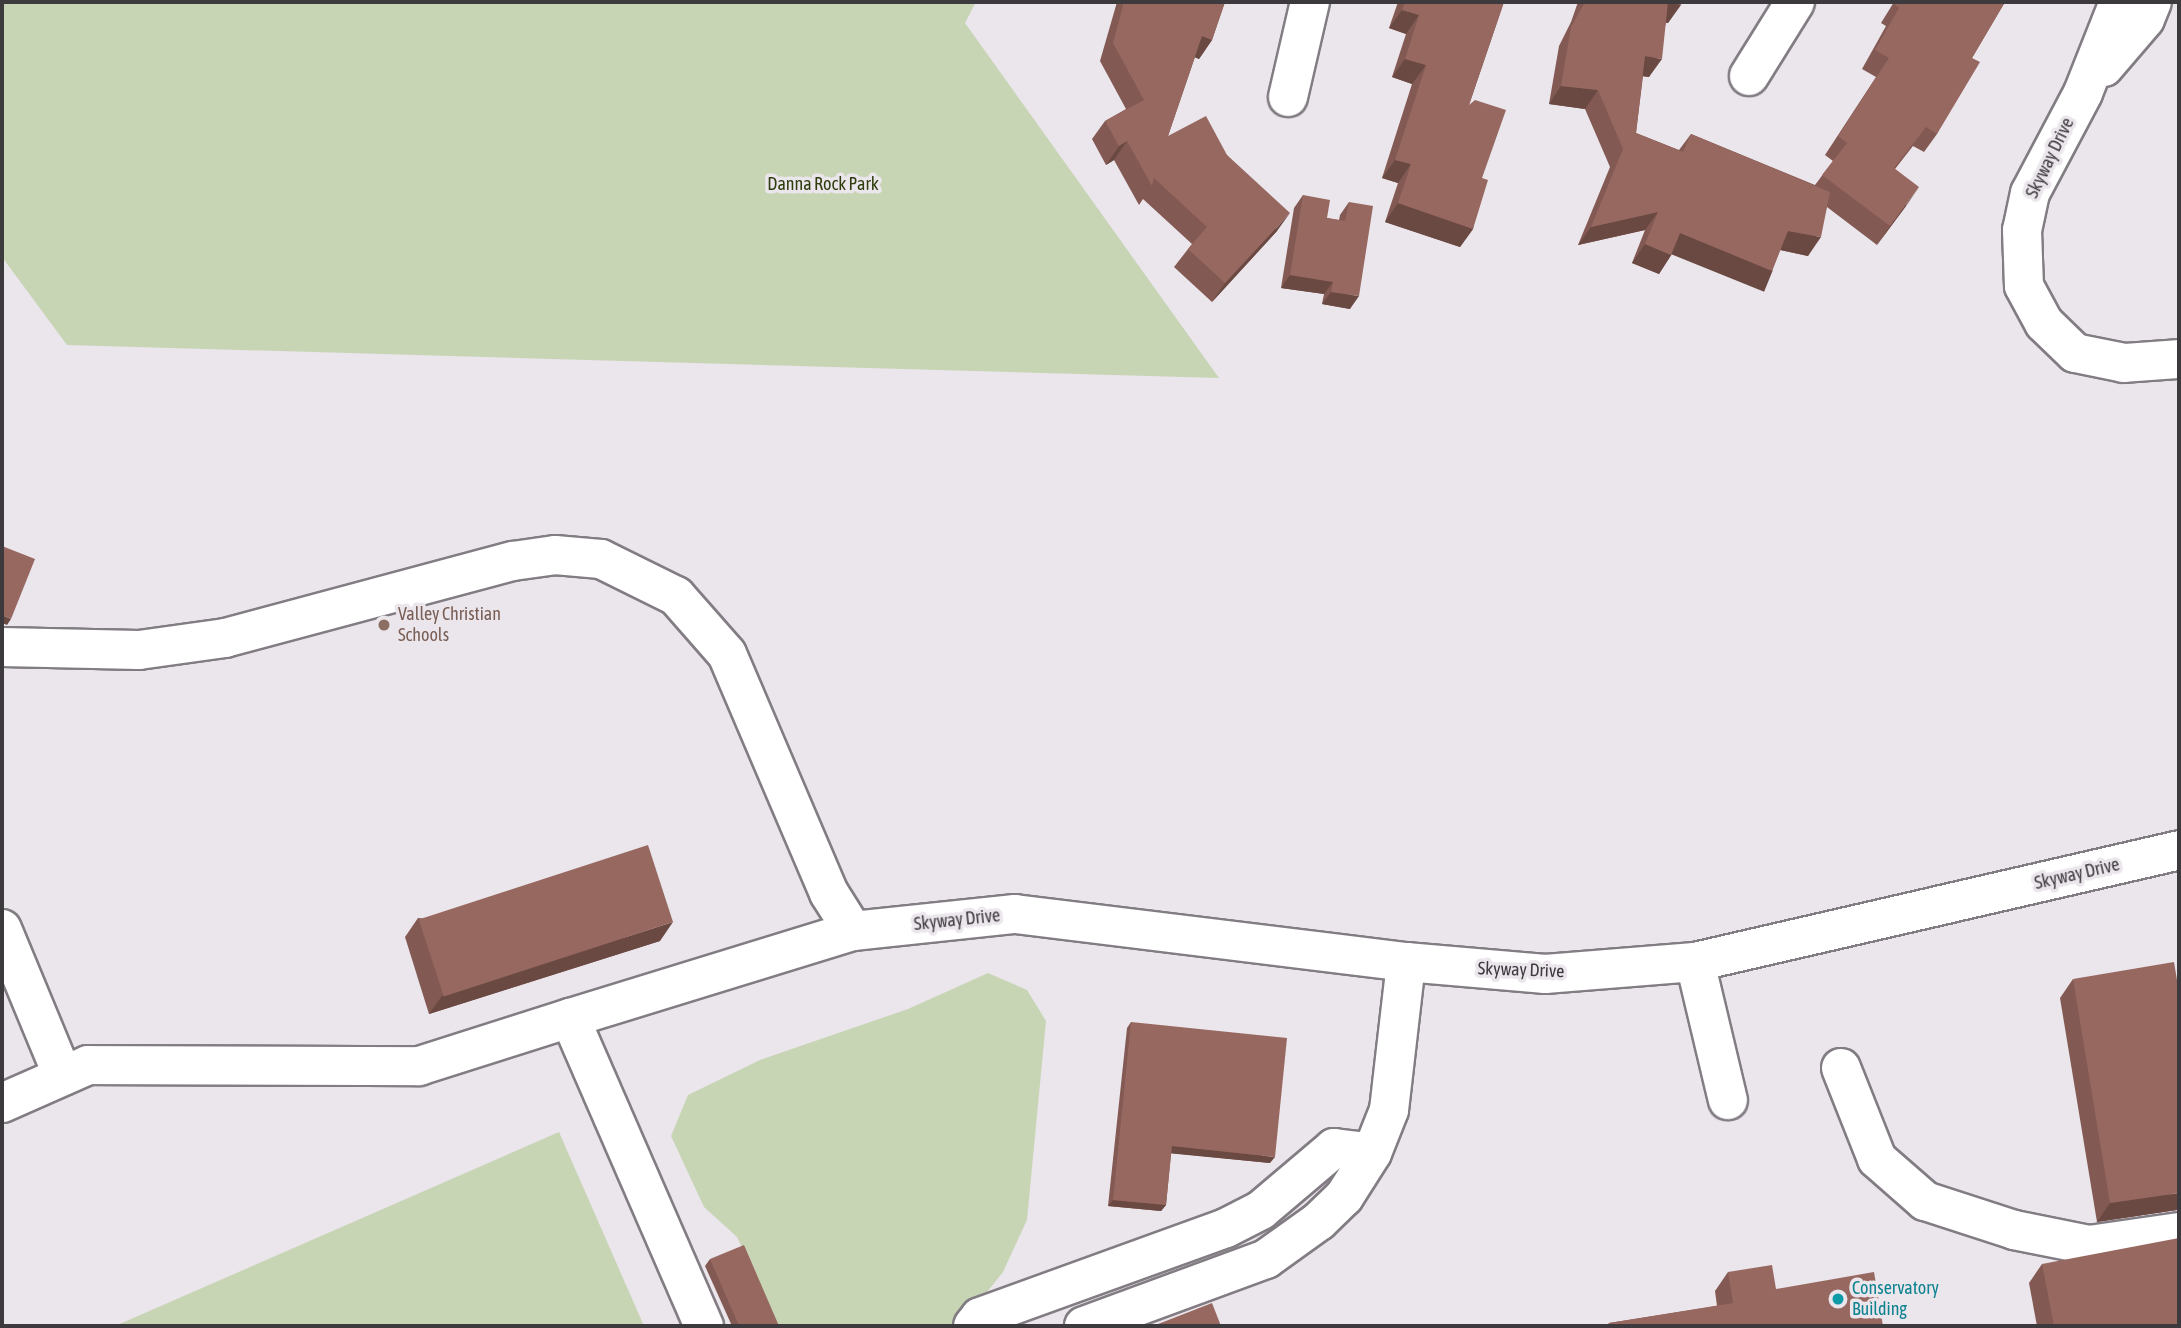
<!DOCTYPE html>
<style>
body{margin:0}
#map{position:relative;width:2181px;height:1328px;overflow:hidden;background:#ebe5ec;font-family:"Asap Condensed",sans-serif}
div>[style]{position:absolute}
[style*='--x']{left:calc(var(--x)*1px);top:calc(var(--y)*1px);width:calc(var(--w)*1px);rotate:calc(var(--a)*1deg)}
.green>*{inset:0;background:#c8d5b5}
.roads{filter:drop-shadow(2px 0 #827c83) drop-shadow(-2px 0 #827c83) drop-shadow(0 2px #827c83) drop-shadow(0 -2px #827c83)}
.minor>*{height:38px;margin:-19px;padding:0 19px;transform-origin:19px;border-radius:19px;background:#fff}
.wall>*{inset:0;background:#825953}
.shaded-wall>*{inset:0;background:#6a4943;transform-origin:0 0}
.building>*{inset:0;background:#976860;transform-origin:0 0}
.dots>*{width:19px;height:19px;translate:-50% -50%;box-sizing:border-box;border:4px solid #ebe5ec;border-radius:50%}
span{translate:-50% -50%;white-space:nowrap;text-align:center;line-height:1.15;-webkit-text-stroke:7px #ebe5ec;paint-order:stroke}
.street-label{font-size:18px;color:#3c3a3d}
.park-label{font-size:18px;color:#2e3d0c}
.education-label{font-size:18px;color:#785e54}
.left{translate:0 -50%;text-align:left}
.culture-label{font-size:18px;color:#0d838f}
.frame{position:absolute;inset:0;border:4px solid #3c3a3d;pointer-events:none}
</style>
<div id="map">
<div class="green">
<div style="clip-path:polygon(2px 2px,976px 2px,965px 23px,1219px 378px,67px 345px,2px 257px)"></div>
<div style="clip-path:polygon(988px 973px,1027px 990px,1046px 1021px,1027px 1220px,1003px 1272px,960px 1326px,778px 1326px,737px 1237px,704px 1207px,671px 1136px,688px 1095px,760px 1060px,908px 1009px)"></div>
<div style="clip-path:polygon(559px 1132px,644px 1326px,115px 1326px)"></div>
</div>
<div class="roads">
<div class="minor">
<div style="--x:2119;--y:2;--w:98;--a:111.6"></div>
<div style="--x:2083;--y:93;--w:113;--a:117.9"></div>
<div style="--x:2030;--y:193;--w:38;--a:102"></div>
<div style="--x:2022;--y:230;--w:56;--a:88"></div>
<div style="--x:2024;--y:286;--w:42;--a:61.6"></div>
<div style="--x:2044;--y:323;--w:43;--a:44.1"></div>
<div style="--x:2075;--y:353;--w:50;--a:11.5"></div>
<div style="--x:2124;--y:363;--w:55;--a:-4.2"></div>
<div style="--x:2104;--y:67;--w:63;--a:-49.5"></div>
<div style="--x:2145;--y:19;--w:18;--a:-68"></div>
<div style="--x:1749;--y:76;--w:87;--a:-58.1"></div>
<div style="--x:1288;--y:97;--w:98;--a:-77"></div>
<div style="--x:2;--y:647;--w:137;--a:1.3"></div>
<div style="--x:139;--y:650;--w:87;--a:-7.9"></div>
<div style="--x:225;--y:638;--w:298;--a:-15"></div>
<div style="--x:513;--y:561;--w:42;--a:-8.1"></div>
<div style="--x:555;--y:555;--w:46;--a:5"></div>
<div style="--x:601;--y:559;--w:84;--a:26.3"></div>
<div style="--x:676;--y:596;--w:77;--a:48.7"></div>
<div style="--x:727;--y:654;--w:260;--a:66.9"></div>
<div style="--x:829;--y:893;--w:45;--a:57.7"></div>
<div style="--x:2;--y:929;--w:159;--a:67.5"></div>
<div style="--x:1695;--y:962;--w:142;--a:76.6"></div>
<div style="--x:570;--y:1018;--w:296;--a:-17.1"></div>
<div style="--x:853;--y:931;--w:163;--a:-6"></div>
<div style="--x:1015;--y:914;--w:394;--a:7"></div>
<div style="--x:1406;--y:962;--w:140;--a:4.9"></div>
<div style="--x:1545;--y:974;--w:150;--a:-4.6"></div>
<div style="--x:1695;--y:962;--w:497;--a:-13"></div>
<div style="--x:1841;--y:1068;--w:98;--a:68.4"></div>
<div style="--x:1877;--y:1159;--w:64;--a:41.2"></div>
<div style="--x:1925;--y:1201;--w:94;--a:18"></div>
<div style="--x:2014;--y:1230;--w:76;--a:11.3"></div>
<div style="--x:2089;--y:1245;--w:91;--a:-8.2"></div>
<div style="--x:2;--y:1103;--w:94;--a:-23.8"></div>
<div style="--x:88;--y:1065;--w:331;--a:0.2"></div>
<div style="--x:419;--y:1066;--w:158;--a:-17.6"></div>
<div style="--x:570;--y:1018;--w:336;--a:66.5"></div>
<div style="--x:973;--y:1326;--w:11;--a:-52"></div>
<div style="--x:980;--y:1317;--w:262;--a:-19.9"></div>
<div style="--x:1226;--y:1228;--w:39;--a:-27"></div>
<div style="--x:1261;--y:1210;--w:96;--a:-40.3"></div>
<div style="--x:1334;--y:1148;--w:38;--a:7"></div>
<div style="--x:1084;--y:1326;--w:194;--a:-20.2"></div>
<div style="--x:1266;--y:1259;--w:65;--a:-35.6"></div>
<div style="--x:1319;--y:1221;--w:35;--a:-44"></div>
<div style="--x:1344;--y:1197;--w:52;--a:-57.5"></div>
<div style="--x:1372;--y:1153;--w:46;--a:-68.4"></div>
<div style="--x:1389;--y:1110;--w:149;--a:-83.4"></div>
</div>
</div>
<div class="wall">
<div style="clip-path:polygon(1117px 2px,1225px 2px,1212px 40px,1199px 59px,1195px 57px,1168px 136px,1227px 155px,1277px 231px,1212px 302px,1174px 267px,1192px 244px,1143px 199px,1139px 205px,1114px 160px,1106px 165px,1092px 139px,1105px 121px,1126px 109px,1100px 61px)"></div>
<div style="clip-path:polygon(1398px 2px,1504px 2px,1469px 105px,1482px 178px,1473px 229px,1460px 247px,1385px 222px,1398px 183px,1382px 178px,1412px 84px,1392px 77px,1406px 34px,1389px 28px)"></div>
<div style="clip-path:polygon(1578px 2px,1682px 2px,1668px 23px,1666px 23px,1649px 77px,1643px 76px,1636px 133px,1679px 150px,1691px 134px,1815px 185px,1833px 161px,1825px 155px,1876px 77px,1862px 69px,1886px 26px,1881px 23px,1894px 2px,2005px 2px,1972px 58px,1937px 134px,1924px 152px,1913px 146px,1895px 169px,1906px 206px,1877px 245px,1827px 207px,1808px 256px,1780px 250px,1772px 271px,1759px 289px,1672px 254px,1659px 274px,1632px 263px,1645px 230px,1578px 245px,1610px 167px,1585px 109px,1549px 104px,1559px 46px,1571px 22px)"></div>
<div style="clip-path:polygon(1303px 195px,1327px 218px,1339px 220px,1340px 215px,1349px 202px,1350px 309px,1322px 304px,1324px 294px,1281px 288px,1294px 208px)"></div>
<div style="clip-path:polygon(418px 918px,660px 941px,429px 1014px,405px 937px)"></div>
<div style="clip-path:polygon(2073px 979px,2177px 1210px,2097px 1222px,2060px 998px)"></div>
<div style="clip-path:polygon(1131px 1022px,1270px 1163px,1171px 1153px,1166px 1205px,1161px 1211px,1108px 1206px,1127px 1028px)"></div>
<div style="clip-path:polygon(710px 1259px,779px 1326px,732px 1326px,705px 1266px)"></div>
<div style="clip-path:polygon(2042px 1264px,2179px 1326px,2037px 1326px,2029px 1283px)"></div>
<div style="clip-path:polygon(1728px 1272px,1776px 1289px,1883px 1326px,1606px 1326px,1609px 1323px,1717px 1306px,1715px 1291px)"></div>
</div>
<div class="shaded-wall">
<div style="clip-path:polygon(1668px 2px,1671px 2px,1681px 5px,1668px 23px,1655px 19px)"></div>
<div style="clip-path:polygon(1402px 10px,1419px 15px,1406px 34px,1389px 28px)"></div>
<div style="clip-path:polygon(1202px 36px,1212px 40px,1199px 59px,1189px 55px)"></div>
<div style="clip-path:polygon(1645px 56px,1662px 59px,1649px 77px,1632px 75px)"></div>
<div style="clip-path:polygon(1405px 59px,1426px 65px,1412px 84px,1392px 77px)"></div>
<div style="clip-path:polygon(1561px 86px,1598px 90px,1585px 109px,1549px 104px)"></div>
<div style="clip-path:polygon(1127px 141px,1114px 160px,1106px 165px,1119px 146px)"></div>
<div style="clip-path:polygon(1395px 160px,1411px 164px,1398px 183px,1382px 178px)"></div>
<div style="clip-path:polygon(1919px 187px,1906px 206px,1877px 245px,1890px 226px)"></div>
<div style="clip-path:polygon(1398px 203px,1473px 229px,1460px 247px,1385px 222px)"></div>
<div style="clip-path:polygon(1658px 212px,1645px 230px,1578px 245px,1591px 227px)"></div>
<div style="clip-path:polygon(1290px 213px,1277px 231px,1212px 302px,1225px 283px)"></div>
<div style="clip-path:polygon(1788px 231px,1821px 237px,1808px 256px,1776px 249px)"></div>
<div style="left:1680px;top:233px;width:100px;height:23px;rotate:22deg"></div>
<div style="clip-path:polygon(1645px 244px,1671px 255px,1659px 274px,1632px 263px)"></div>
<div style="clip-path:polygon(1290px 275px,1333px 282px,1324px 294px,1281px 288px)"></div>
<div style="clip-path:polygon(1331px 292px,1359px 296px,1350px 309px,1322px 304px)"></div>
<div style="clip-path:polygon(2px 615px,11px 619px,7px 625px,2px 623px)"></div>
<div style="clip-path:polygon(673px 922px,660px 941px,429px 1014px,442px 996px)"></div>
<div style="clip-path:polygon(1172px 1146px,1275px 1157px,1270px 1163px,1167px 1153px)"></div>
<div style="clip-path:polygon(2179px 1193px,2179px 1211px,2177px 1210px,2097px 1222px,2110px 1203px)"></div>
<div style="clip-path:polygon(1113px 1200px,1166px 1205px,1161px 1211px,1108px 1206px)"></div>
</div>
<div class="building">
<div style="clip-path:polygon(1124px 2px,1225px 2px,1212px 40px,1202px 36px,1168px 136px,1206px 116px,1227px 155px,1290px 213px,1225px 283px,1188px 249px,1207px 227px,1154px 178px,1152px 186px,1127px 141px,1119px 146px,1105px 121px,1144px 100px,1113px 43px)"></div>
<div style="clip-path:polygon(1405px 2px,1504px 2px,1469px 105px,1475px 100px,1506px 110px,1482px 178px,1488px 180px,1473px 229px,1398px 203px,1411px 164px,1395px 160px,1426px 65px,1405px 59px,1419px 15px,1402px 10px)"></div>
<div style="clip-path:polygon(1585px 2px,1668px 2px,1662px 59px,1645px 56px,1636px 133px,1683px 152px,1691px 134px,1830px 192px,1821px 237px,1788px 231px,1772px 271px,1680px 233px,1671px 255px,1645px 244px,1658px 212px,1591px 227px,1623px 149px,1598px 90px,1561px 86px,1571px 27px)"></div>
<div style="clip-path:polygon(1671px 2px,1682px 2px,1681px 5px)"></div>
<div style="clip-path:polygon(1896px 2px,2005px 2px,1972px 58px,1980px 62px,1937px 134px,1926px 127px,1894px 168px,1919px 187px,1890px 226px,1822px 175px,1847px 143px,1838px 136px,1889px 58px,1875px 50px,1899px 8px,1894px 4px)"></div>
<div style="clip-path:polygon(1303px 195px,1330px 200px,1327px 218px,1345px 221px,1349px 202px,1373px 206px,1359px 296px,1331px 292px,1333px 282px,1290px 275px)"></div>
<div style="clip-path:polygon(2px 546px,35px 559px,11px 619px,2px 615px)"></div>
<div style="left:648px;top:845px;width:81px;height:241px;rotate:72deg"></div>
<div style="clip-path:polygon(2174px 962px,2177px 980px,2179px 980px,2179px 1193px,2110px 1203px,2073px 979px)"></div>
<div style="clip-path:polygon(1131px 1022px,1287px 1038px,1275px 1157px,1172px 1146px,1166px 1205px,1113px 1200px)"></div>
<div style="clip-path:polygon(2179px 1238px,2179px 1326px,2054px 1326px,2042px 1264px)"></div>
<div style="clip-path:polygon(744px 1245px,779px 1326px,739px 1326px,710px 1259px)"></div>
<div style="clip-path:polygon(1772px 1265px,1776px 1289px,1874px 1272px,1883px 1326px,1609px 1326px,1609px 1323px,1733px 1303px,1728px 1272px)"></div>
<div style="clip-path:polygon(1212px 1303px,1221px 1326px,1153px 1326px)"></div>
</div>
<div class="dots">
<div style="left:384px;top:625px;background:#8d6e63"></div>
<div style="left:1838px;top:1299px;background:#0f9aa8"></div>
</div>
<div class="street-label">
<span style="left:2050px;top:158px;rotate:-64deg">Skyway Drive</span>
<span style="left:2077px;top:874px;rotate:-13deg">Skyway Drive</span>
<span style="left:957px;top:920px;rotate:-6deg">Skyway Drive</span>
<span style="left:1521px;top:970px;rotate:2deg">Skyway Drive</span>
</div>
<div class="park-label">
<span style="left:823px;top:184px">Danna Rock Park</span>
</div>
<div class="education-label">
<span class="left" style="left:398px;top:625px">Valley Christian<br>Schools</span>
</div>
<div class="culture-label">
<span class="left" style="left:1852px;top:1299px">Conservatory<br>Building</span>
</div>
<div class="frame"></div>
</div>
